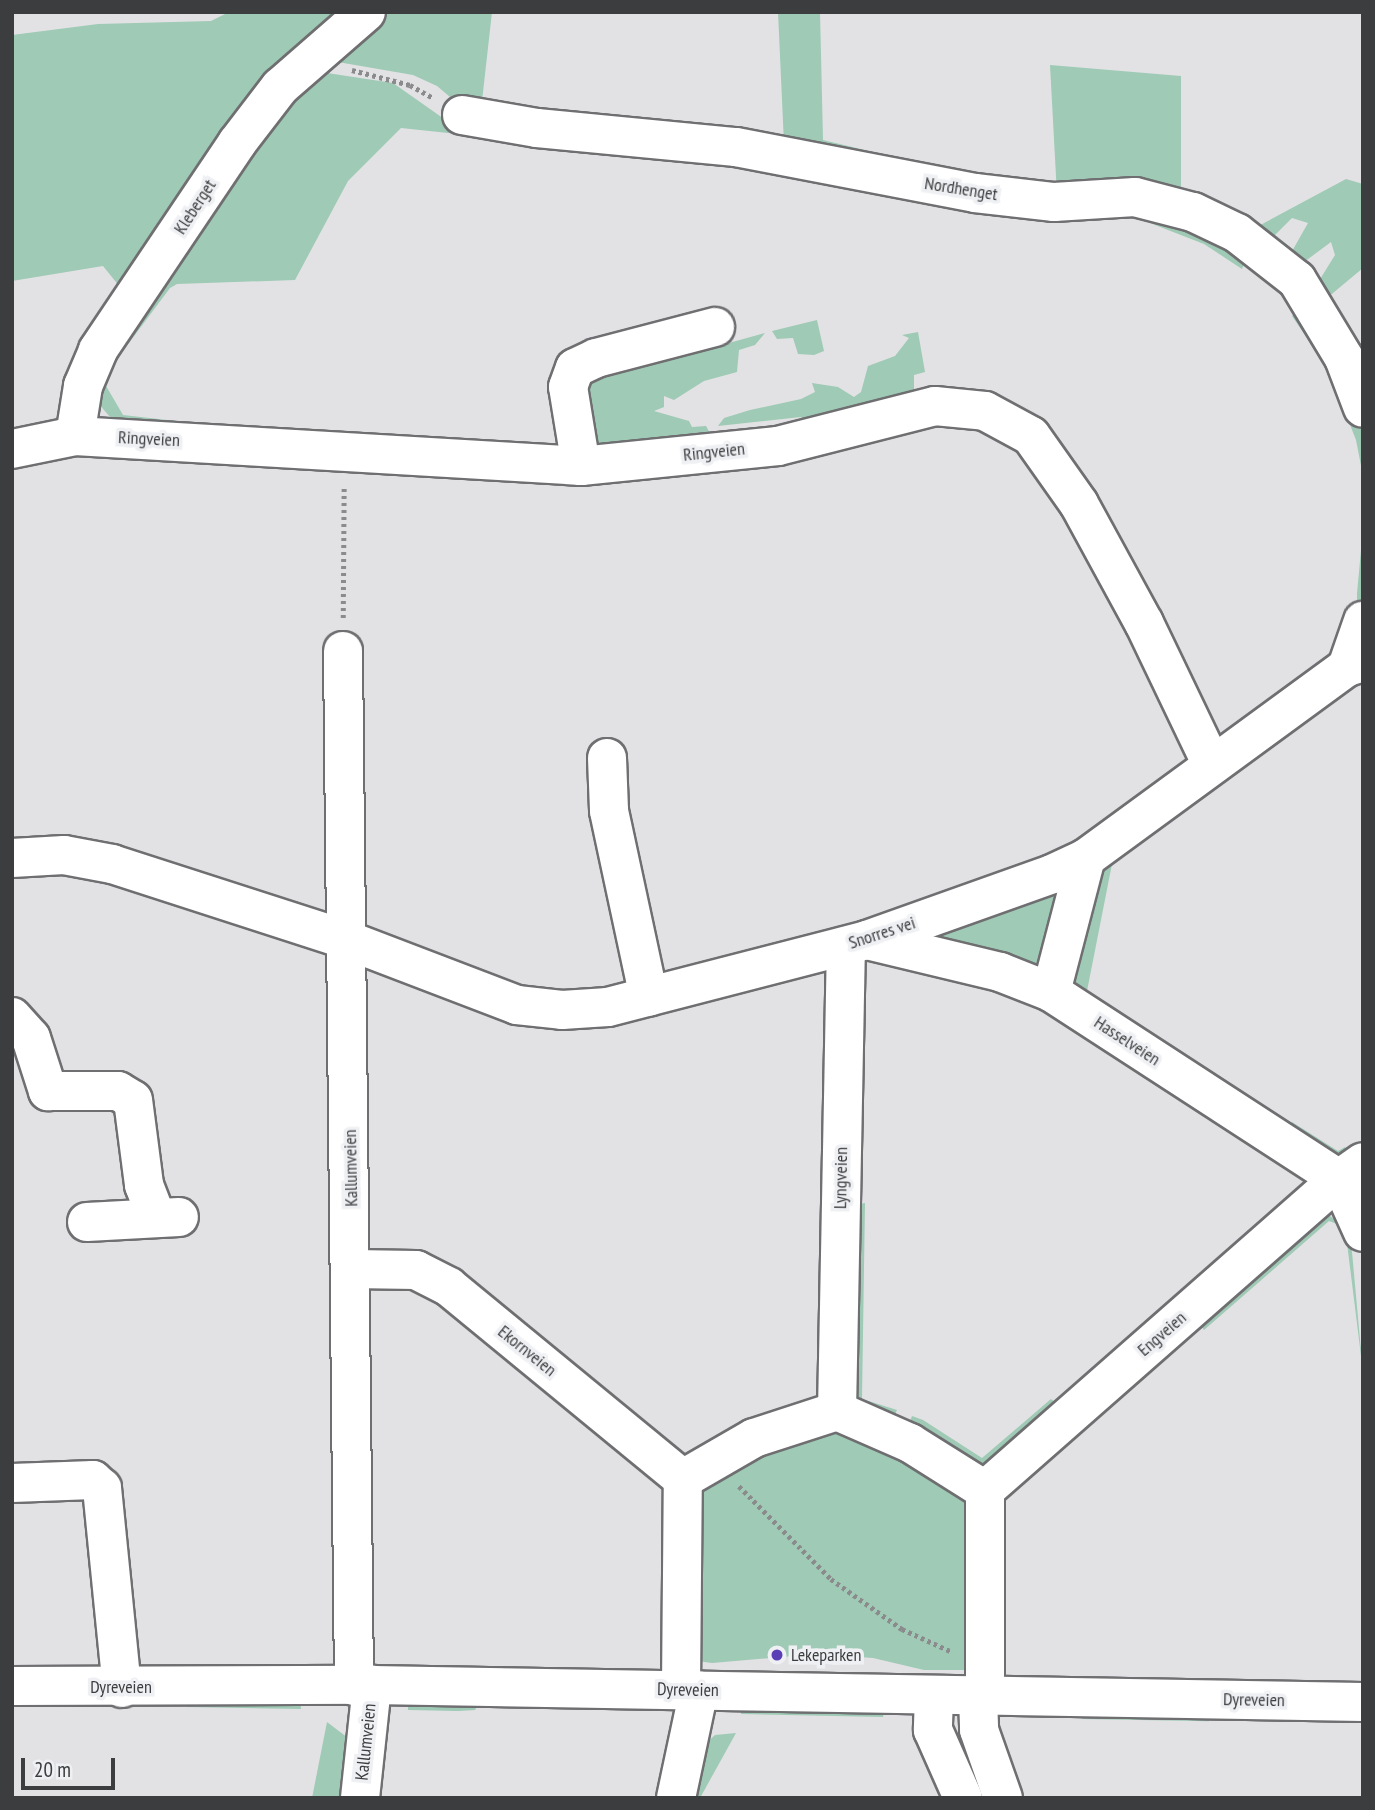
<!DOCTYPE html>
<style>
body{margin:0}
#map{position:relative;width:1375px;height:1810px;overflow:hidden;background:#e2e2e5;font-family:"PT Sans Narrow",sans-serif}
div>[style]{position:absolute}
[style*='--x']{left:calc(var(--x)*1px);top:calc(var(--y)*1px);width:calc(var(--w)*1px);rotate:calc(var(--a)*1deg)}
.green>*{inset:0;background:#9fcab5;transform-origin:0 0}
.path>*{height:4.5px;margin-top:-2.25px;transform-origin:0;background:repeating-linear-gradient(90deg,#8b8b8d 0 3.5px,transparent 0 7px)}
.roads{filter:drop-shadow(2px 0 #6f6f72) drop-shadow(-2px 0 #6f6f72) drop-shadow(0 2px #6f6f72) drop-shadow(0 -2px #6f6f72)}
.minor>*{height:38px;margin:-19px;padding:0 19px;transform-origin:19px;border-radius:19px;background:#fff}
.major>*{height:38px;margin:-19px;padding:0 19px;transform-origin:19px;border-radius:19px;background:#fff}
.dots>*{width:19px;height:19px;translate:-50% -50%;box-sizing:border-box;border:4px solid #eff0f3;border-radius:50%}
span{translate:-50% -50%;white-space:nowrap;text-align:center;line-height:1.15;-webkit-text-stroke:7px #eff0f3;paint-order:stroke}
.street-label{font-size:18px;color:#3c3d3e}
.poi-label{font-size:18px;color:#3c3d3e}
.left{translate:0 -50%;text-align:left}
.frame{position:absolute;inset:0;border:14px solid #3c3d3e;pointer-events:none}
.scale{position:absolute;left:21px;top:1758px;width:94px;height:32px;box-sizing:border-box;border:4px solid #3c3d3e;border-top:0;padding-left:9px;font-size:21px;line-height:24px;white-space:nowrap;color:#3c3d3e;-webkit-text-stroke:5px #eff0f3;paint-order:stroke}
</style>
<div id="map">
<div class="green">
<div style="clip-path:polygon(229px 12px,342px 12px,120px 287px,103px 266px,12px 281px,12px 35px,98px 24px,211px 21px)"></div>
<div style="clip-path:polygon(384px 12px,492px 12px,482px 101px,456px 102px,437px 86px,413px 75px,326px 60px)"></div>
<div style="clip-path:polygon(778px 12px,820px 12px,823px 140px,873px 152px,870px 160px,784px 144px)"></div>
<div style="clip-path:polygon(1050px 65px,1181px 76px,1181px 192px,1057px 195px)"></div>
<div style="clip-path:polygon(314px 71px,393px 83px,467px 135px,401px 128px,348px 181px,295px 280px,177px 284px,170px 288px,102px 379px,123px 415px,194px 423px,193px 427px,116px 424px,98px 403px,98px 371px,196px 221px)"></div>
<div style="clip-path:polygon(1346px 179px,1363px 184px,1363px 268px,1327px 298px,1317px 284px,1335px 255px,1331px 242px,1300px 265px,1291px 253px,1308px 223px,1292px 218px,1269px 241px,1253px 229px)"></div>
<div style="clip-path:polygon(1120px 206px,1249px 252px,1242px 269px,1204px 244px,1132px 216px)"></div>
<div style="clip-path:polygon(1303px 306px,1361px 424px,1363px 476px,1356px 440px,1328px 369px,1292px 316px)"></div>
<div style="clip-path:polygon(817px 320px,824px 351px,814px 355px,798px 354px,793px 338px,777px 339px,772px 331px)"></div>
<div style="clip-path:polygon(918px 332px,925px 372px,914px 375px,914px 394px,770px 437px,592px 451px,583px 370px,718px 346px,765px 333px,755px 345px,739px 350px,737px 372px,704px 381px,674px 400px,664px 396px,664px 407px,654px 411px,689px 421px,692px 427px,706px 426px,712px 437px,746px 434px,803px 421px,801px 417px,718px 426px,724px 418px,750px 410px,801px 399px,815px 392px,812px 383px,838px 387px,854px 397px,861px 392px,868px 366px,895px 356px,909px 338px,902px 335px)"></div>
<div style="clip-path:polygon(1363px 529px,1363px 598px,1357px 612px,1357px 593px)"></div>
<div style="clip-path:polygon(1181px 811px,1112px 864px,1087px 991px,1077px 985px,1069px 970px,1099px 867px)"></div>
<div style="clip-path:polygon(1060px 885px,1042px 972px,934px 946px,932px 930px)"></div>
<div style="clip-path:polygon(1292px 1122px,1338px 1151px,1345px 1147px,1347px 1152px,1337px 1158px,1290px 1128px)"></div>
<div style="clip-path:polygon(865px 1203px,862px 1399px,897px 1410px,893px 1419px,853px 1397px,854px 1205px)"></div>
<div style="clip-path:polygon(1330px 1216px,1350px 1230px,1363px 1372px,1345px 1227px,1329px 1221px,1204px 1330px,1199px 1323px,1323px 1217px)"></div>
<div style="clip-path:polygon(1051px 1399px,1056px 1403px,982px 1466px,908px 1427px,912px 1416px,923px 1420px,982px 1458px)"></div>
<div style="clip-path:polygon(833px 1428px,966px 1490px,969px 1670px,924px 1670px,873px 1658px,816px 1654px,712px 1663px,690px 1660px,698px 1493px,755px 1449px)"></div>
<div style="left:187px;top:1700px;width:114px;height:7px;rotate:1deg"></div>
<div style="clip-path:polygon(408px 1704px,478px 1705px,475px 1710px,458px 1711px,408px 1710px)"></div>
<div style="clip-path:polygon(742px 1708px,884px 1712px,883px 1717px,741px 1714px)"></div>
<div style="left:1082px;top:1712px;width:127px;height:7px;rotate:1deg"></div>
<div style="clip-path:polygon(327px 1722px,352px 1741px,350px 1798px,312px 1798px)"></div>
<div style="clip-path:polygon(736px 1733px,700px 1798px,692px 1798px,704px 1745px,715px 1735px)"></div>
</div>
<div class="path">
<div style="--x:352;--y:70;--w:60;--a:14.5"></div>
<div style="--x:410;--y:85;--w:25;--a:29"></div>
<div style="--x:343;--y:618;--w:131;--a:-89.6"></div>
<div style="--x:739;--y:1486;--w:131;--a:45.3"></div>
<div style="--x:831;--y:1579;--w:87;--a:35.2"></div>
<div style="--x:902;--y:1629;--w:53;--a:24.6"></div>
</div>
<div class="roads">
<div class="minor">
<div style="--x:462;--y:115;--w:76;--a:9.8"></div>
<div style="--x:537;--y:128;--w:200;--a:5.5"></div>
<div style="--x:736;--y:147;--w:243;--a:10.9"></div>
<div style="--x:975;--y:193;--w:80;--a:6.5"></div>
<div style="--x:1054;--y:202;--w:81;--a:-3.5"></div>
<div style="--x:1135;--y:197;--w:60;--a:14.5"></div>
<div style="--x:1193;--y:212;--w:49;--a:25.5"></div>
<div style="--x:1237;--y:233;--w:76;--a:38.1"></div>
<div style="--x:1297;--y:280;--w:91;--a:58.9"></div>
<div style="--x:1344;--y:358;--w:53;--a:69.2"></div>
<div style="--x:75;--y:436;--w:51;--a:-80.9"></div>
<div style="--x:83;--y:386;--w:39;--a:-67"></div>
<div style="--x:98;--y:350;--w:249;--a:-56.1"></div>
<div style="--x:237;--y:143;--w:71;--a:-52.5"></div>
<div style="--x:280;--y:87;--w:114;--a:-41.1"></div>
<div style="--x:12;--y:449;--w:64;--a:-11.7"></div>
<div style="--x:75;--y:436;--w:507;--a:3.39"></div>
<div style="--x:581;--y:466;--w:198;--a:-5.8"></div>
<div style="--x:778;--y:446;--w:162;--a:-14.3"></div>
<div style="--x:935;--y:406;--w:50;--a:5.7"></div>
<div style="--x:985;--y:411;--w:52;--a:28.5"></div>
<div style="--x:1031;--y:436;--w:83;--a:54.8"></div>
<div style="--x:1079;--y:504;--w:136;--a:61.4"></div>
<div style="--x:1144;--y:623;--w:157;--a:64.4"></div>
<div style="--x:581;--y:466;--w:80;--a:-99.3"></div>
<div style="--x:568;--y:387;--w:20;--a:-70"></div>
<div style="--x:575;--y:368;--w:23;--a:-25"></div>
<div style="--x:596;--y:358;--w:123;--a:-14.6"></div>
<div style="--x:343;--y:651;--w:1035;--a:89.39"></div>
<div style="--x:1347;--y:667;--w:49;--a:-70.8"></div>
<div style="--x:607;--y:758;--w:53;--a:87.8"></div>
<div style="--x:609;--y:811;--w:190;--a:77.9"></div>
<div style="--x:12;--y:858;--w:52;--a:-3.3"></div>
<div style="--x:64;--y:855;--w:49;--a:10.6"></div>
<div style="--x:112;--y:864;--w:247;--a:17.9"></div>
<div style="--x:347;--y:940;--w:182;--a:20.9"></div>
<div style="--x:517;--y:1005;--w:45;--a:6.3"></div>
<div style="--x:562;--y:1010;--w:46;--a:-3.7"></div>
<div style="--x:608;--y:1007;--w:268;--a:-14.5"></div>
<div style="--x:867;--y:940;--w:196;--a:-19.6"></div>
<div style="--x:1052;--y:874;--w:38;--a:-25"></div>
<div style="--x:1086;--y:858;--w:323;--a:-36.2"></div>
<div style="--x:1347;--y:667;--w:17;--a:-17"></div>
<div style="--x:867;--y:940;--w:137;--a:13.5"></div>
<div style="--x:1000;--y:972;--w:55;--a:21.4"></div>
<div style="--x:1051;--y:992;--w:343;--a:33"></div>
<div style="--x:1339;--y:1179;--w:29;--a:-35"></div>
<div style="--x:1051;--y:992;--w:138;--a:-75.4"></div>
<div style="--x:12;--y:1017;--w:28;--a:48"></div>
<div style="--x:31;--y:1038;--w:56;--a:72.2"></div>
<div style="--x:48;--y:1091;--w:70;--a:0"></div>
<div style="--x:118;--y:1091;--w:17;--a:31"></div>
<div style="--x:133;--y:1100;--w:86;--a:82.6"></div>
<div style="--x:144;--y:1185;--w:33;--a:69"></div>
<div style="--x:87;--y:1222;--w:92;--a:-3.1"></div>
<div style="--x:352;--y:1269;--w:64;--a:0.9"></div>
<div style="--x:416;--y:1270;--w:37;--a:27"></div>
<div style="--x:449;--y:1287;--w:303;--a:39.4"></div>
<div style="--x:837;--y:1411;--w:465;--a:-88.9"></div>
<div style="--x:12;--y:1483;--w:81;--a:-2.1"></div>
<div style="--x:93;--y:1480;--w:12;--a:42"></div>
<div style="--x:102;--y:1488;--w:201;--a:84.3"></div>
<div style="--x:985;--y:1490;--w:471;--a:-41.3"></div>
<div style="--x:1339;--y:1179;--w:58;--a:65.6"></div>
<div style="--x:985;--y:1676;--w:186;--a:-90"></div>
<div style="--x:681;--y:1689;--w:210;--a:-89.5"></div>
<div style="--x:683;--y:1479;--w:82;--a:-30"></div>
<div style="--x:754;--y:1438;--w:87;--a:-18"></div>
<div style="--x:837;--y:1411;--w:80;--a:23.7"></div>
<div style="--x:910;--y:1443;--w:89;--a:32.1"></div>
<div style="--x:934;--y:1696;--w:34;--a:92"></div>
<div style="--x:933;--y:1730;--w:74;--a:66.2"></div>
<div style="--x:978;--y:1697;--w:33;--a:88"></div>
<div style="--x:979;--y:1730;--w:72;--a:70.6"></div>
<div style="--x:360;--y:1798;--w:114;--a:-83.9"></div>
<div style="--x:676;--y:1798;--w:110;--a:-78"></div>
</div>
<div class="major">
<div style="--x:12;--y:1686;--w:360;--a:-0.2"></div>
<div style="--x:372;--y:1685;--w:991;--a:0.98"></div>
</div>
</div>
<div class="dots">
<div style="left:777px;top:1655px;background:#5a3eb6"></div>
</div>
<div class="street-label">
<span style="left:961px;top:189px;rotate:9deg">Nordhenget</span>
<span style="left:195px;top:207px;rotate:-57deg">Kleberget</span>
<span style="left:149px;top:439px;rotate:3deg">Ringveien</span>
<span style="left:714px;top:452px;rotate:-6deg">Ringveien</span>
<span style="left:882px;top:933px;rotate:-18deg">Snorres vei</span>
<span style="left:1127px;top:1041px;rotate:33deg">Hasselveien</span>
<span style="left:351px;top:1168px;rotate:-91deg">Kallumveien</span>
<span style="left:841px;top:1178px;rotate:-89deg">Lyngveien</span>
<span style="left:1162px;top:1334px;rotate:-41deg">Engveien</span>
<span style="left:527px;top:1351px;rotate:39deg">Ekornveien</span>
<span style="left:121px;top:1687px">Dyreveien</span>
<span style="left:688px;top:1690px;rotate:1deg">Dyreveien</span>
<span style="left:1254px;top:1700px;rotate:1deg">Dyreveien</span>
<span style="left:366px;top:1742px;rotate:-84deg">Kallumveien</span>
</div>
<div class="poi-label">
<span class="left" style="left:791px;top:1655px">Lekeparken</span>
</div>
<div class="frame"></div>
<div class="scale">20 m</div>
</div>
